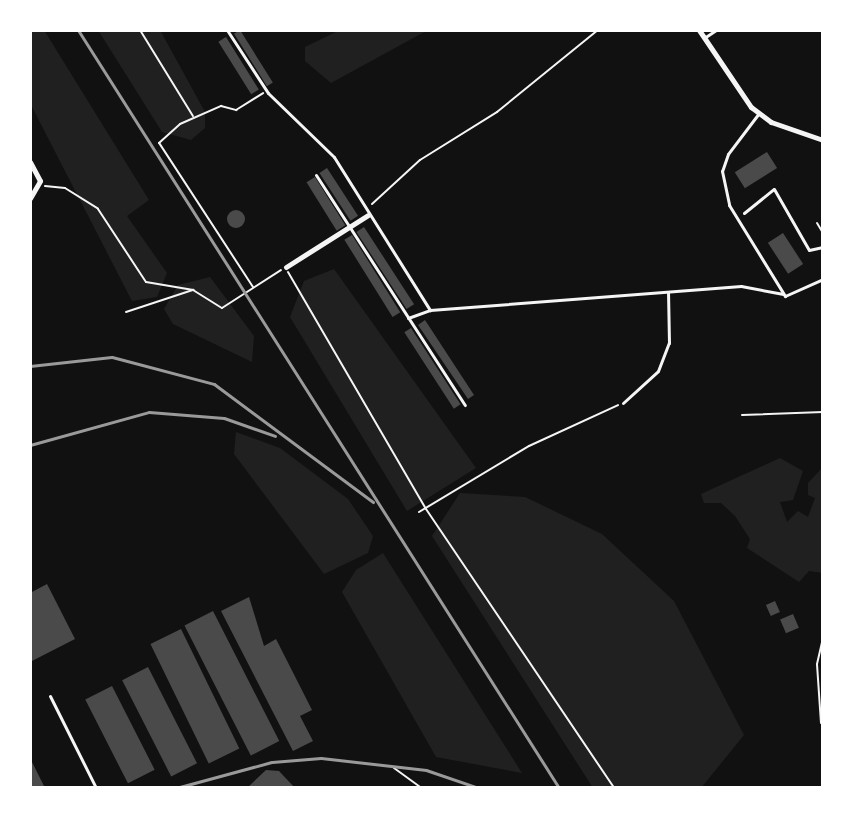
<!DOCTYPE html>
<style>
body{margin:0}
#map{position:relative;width:853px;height:818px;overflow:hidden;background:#111;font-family:Ubuntu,sans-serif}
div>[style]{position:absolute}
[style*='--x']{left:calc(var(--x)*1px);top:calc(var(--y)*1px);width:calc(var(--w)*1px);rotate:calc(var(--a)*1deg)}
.green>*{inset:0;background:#202020}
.building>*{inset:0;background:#4a4a4a;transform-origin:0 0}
.round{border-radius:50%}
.path>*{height:2px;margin:-1px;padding:0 1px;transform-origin:1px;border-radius:1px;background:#f5f5f5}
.service>*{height:3px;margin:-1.5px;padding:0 1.5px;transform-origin:1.5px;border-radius:1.5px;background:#f5f5f5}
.minor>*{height:5px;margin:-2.5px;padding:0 2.5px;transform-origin:2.5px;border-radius:2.5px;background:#f5f5f5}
.rail>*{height:3px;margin:-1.5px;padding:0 1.5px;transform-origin:1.5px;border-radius:1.5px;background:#9a9a9a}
span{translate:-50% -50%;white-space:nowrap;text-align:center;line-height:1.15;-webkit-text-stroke:8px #fff;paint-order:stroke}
.frame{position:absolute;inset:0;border:32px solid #fff;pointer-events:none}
</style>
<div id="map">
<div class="green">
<div style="clip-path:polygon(30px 30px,44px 30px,149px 200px,127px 216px,167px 273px,157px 297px,132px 301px,30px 103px)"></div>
<div style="clip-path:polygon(98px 30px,160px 30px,205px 112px,205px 128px,191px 140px,162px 132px)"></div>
<div style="clip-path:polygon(340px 30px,428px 30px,331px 83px,305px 61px,305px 47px)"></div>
<div style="clip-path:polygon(334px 269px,476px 468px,407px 511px,290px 317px,304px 281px)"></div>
<div style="clip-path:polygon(210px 277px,254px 336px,252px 362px,173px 324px,164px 309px,178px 285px)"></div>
<div style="clip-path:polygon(236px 432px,280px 448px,348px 499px,373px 536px,368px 553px,324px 574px,234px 454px)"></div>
<div style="clip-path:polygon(780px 458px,803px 471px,793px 500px,780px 502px,787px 522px,798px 511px,808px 517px,815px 498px,808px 495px,808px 483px,823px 467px,823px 573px,809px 571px,799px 582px,747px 548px,750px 539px,735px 516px,721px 503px,704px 503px,701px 494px)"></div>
<div style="clip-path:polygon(460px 493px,525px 497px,602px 534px,674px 601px,744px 735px,701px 788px,593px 788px,432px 536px)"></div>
<div style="clip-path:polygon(383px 553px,522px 773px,436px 757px,342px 592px,356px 570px)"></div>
</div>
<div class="building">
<div style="left:240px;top:30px;width:62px;height:7px;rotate:58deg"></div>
<div style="left:226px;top:37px;width:62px;height:9px;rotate:58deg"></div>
<div style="left:767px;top:152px;width:19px;height:38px;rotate:58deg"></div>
<div style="left:327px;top:168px;width:57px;height:9px;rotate:57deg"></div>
<div style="left:315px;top:177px;width:57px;height:10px;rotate:58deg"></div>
<div class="round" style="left:227px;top:210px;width:18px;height:18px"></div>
<div style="left:364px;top:227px;width:92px;height:9px;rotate:57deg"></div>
<div style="left:783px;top:233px;width:37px;height:18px;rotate:57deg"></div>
<div style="left:352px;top:235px;width:91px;height:9px;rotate:58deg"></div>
<div style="clip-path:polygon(425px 320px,474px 395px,468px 399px,418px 325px)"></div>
<div style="left:411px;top:328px;width:91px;height:8px;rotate:57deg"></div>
<div style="clip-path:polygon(47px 584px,75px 639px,30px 662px,30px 593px)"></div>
<div style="clip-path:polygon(249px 597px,264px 646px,276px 639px,312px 710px,300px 716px,313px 741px,293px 751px,221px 611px)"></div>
<div style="left:775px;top:601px;width:12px;height:10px;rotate:66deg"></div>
<div style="left:213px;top:611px;width:146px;height:32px;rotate:63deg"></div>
<div style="left:793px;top:614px;width:15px;height:14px;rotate:67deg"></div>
<div style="left:181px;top:629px;width:133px;height:34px;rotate:64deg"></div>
<div style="left:148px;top:667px;width:108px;height:29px;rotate:63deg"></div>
<div style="left:112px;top:686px;width:94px;height:30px;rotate:63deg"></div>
<div style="clip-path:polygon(30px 758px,45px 788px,30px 788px)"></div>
<div style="clip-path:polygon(266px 770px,279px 771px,295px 788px,247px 788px)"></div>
</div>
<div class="path">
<div style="--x:140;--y:30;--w:101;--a:58.4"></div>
<div style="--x:45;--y:186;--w:20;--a:6"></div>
<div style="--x:65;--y:188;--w:39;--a:32"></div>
<div style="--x:98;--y:209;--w:87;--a:56.7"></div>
<div style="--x:146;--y:282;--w:48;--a:9.7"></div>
<div style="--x:372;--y:204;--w:65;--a:-42.5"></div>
<div style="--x:420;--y:160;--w:91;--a:-31.9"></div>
<div style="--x:497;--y:112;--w:130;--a:-39.1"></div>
<div style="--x:817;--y:223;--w:12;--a:59"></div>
<div style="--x:288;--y:272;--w:274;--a:59.8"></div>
<div style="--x:426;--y:509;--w:336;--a:56"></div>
<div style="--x:253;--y:287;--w:172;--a:-123.1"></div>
<div style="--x:159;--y:143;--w:28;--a:-42"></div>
<div style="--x:180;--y:124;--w:45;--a:-23.7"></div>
<div style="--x:221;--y:106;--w:16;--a:15"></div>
<div style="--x:236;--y:110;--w:32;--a:-32"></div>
<div style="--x:126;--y:312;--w:71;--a:-18.2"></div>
<div style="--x:193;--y:290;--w:34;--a:32"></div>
<div style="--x:222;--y:308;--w:70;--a:-32.8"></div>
<div style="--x:742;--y:415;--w:81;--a:-2.1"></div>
<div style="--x:419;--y:512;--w:128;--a:-31"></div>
<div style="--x:529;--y:446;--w:98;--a:-24.7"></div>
<div style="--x:821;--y:723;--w:59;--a:-93.9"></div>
<div style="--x:817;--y:664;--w:26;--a:-77"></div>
<div style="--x:394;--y:768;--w:34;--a:36"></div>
</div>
<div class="service">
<div style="--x:227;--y:30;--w:75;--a:56.9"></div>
<div style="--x:268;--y:93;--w:92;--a:44.1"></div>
<div style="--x:334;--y:157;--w:181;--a:57.9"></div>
<div style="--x:430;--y:310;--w:312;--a:-4.4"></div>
<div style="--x:741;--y:286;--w:43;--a:10.8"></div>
<div style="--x:704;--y:38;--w:14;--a:-34"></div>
<div style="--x:759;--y:113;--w:51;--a:127.1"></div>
<div style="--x:728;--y:154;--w:18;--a:109"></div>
<div style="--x:722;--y:171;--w:35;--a:78"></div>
<div style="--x:729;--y:205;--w:107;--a:58.4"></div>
<div style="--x:785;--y:296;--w:42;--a:-24.1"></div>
<div style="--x:316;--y:175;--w:274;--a:57.1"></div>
<div style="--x:744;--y:213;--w:38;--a:-39"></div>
<div style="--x:774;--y:189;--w:70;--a:60.2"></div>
<div style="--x:809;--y:250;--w:14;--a:-12"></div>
<div style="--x:408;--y:318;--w:23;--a:-20"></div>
<div style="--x:623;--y:403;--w:47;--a:-42.4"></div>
<div style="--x:658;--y:371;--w:30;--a:-69"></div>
<div style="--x:669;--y:343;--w:50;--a:-91.1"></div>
<div style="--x:50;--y:696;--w:103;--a:63.4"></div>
</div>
<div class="minor">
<div style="--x:699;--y:30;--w:93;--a:56"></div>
<div style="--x:751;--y:107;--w:25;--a:37"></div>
<div style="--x:771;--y:122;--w:55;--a:19.1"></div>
<div style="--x:30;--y:162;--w:21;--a:62"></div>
<div style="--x:40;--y:181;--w:20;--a:120"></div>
<div style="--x:286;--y:267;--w:97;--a:-32.4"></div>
</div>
<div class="rail">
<div style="--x:78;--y:30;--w:898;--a:57.6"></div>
<div style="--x:30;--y:366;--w:82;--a:-6.3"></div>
<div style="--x:112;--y:357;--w:106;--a:14.8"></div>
<div style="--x:214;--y:384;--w:198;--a:36.6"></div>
<div style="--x:30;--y:445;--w:123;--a:-15.5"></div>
<div style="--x:149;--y:412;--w:75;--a:4.6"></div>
<div style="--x:224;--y:418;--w:54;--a:19.4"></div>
<div style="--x:176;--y:788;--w:99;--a:-15.2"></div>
<div style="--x:272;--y:762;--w:49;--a:-4.7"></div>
<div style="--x:321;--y:758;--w:106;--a:6.5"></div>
<div style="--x:426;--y:770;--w:56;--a:18.8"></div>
</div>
<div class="frame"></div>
</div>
